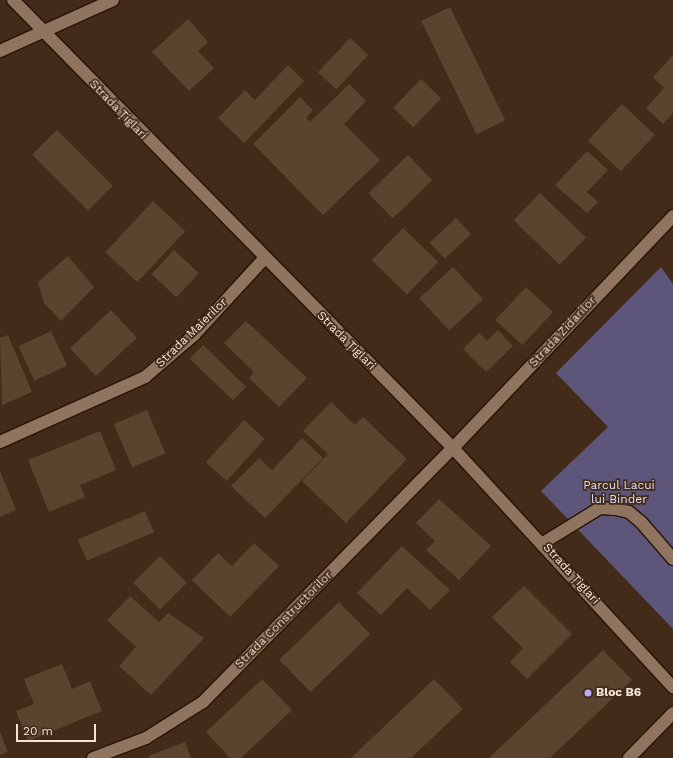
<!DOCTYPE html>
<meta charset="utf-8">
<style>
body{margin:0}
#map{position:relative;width:673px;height:758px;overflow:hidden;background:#422c19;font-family:"Work Sans",sans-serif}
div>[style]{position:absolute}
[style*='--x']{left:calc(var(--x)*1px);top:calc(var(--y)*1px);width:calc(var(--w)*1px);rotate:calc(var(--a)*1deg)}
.green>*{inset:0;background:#5d557a}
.building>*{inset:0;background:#5a432f;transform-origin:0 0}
.roads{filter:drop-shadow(1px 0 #281402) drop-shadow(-1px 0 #281402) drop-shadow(0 1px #281402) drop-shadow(0 -1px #281402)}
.minor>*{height:12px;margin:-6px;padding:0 6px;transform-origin:6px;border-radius:6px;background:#8f7560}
.dots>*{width:11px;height:11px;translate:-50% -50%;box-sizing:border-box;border:2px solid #422c19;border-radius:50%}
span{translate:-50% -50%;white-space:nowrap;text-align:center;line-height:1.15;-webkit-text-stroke:3.5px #422c19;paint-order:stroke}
.street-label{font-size:12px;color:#f4e5d9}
.park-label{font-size:12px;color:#e1dbfb}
.poi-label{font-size:12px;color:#f4e5d9;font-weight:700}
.left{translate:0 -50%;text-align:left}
.scale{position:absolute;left:16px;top:724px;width:80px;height:18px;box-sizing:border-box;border:2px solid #f4e5d9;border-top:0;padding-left:5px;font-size:12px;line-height:14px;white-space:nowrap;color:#f4e5d9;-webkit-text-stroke:3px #422c19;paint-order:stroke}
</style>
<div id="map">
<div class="green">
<div style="clip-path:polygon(661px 267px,673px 284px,673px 629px,541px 491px,608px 427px,556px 373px)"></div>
</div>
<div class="building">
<div style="left:450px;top:7px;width:126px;height:32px;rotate:64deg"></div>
<div style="clip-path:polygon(188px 19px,208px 42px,198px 51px,214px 68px,189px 91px,152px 52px)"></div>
<div style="left:350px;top:38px;width:25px;height:47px;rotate:43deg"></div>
<div style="clip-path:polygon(673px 55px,673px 113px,663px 124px,646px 108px,664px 88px,653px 77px)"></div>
<div style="clip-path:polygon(288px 65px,304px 81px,244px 143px,218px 118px,245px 90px,255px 100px)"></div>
<div style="left:421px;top:79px;width:28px;height:40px;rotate:44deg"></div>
<div style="clip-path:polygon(349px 84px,366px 101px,344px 124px,380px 160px,323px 215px,253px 144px,300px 97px,313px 110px,306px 118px,310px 122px)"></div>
<div style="left:622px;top:104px;width:45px;height:50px;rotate:43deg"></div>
<div style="left:57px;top:130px;width:79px;height:35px;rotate:45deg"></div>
<div style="clip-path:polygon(587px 151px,608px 170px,587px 192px,598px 202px,587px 213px,555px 185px)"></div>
<div style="left:408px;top:155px;width:35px;height:55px;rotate:46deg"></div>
<div style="left:540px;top:193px;width:64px;height:38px;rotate:44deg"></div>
<div style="left:153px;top:201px;width:44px;height:70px;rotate:43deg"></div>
<div style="left:456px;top:218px;width:22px;height:36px;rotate:47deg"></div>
<div style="left:403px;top:228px;width:49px;height:45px;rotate:44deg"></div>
<div style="left:174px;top:250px;width:34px;height:33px;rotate:43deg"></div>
<div style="clip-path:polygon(68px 256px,94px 287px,61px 321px,44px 303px,38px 282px)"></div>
<div style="left:453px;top:267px;width:44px;height:46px;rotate:47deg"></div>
<div style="left:526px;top:287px;width:37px;height:45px;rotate:43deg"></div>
<div style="left:111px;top:310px;width:38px;height:56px;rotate:47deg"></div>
<div style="clip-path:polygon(246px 321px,307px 378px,279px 407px,249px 378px,254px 372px,224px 343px)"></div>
<div style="clip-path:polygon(498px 330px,513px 346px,486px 372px,463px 349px,479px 333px,487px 341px)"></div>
<div style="left:51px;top:331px;width:38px;height:36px;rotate:65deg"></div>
<div style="clip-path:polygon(8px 335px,32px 392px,2px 405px,0 338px)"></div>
<div style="left:203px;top:345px;width:60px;height:19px;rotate:44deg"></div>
<div style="clip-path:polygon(331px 402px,355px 425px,363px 417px,407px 459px,346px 523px,302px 481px,328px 454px,303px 431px)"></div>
<div style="left:147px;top:410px;width:47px;height:36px;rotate:67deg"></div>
<div style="left:244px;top:420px;width:28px;height:57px;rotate:42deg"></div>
<div style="clip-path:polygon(100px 431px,116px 470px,80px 485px,85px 497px,49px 512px,28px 460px)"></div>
<div style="clip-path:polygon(302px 438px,323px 458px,265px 518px,231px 486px,259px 458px,272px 470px)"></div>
<div style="clip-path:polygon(0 471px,16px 510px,0 517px)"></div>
<div style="clip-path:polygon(439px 499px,491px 546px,459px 580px,426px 550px,435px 541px,416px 523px)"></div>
<div style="left:145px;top:511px;width:23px;height:73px;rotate:67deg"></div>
<div style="clip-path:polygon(254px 543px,279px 566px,230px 617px,192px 580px,218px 553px,232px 566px)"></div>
<div style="clip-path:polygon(402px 546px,450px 590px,430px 610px,407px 588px,381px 615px,357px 593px)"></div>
<div style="left:160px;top:556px;width:38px;height:38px;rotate:45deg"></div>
<div style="clip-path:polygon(524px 586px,572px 634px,527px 679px,510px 662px,523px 648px,492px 617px)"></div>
<div style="clip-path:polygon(130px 596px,159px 622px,168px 613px,204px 638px,151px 695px,119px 666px,136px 647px,107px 620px)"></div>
<div style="left:339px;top:602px;width:45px;height:83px;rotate:46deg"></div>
<div style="clip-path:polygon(603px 650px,632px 680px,550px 758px,489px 758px)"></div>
<div style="clip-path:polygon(62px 664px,72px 689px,90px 681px,102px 711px,28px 741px,16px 711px,34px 704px,24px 679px)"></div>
<div style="clip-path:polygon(262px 679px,292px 710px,241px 758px,230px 758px,206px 732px)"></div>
<div style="clip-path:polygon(434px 679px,463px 709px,411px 758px,351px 758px)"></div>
<div style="clip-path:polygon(0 732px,8px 752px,0 755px)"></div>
<div style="clip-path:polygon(185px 742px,191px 758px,149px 758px,148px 756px)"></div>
</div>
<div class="roads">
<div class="minor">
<div style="--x:13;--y:0;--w:628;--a:45.52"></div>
<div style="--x:453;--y:448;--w:325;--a:47.4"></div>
<div style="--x:0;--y:51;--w:124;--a:-24.3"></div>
<div style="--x:0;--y:442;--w:159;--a:-24.1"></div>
<div style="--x:145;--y:377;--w:65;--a:-40.6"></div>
<div style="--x:194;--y:335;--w:103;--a:-47.4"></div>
<div style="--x:543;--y:543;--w:67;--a:-31.6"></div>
<div style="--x:600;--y:508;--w:15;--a:4"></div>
<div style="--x:615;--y:509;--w:14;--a:12"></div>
<div style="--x:629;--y:512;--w:16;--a:40"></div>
<div style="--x:641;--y:522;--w:49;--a:49.1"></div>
<div style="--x:93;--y:758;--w:57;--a:-20.7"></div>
<div style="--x:146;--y:738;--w:67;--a:-32.3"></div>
<div style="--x:203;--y:702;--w:356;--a:-45.5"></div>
<div style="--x:453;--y:448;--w:320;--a:-46.5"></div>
<div style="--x:629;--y:758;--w:63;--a:-45.6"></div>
</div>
</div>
<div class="dots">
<div style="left:588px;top:693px;background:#bbaaf6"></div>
</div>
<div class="street-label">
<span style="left:118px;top:110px;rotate:46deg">Strada Țiglari</span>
<span style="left:563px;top:332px;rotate:-47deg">Strada Zidarilor</span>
<span style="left:192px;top:333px;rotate:-44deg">Strada Maierilor</span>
<span style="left:346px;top:341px;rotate:45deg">Strada Țiglari</span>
<span style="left:571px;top:574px;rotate:48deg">Strada Țiglari</span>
<span style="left:284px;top:620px;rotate:-45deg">Strada Constructorilor</span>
</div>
<div class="park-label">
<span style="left:619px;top:493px">Parcul Lacui<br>lui Binder</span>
</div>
<div class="poi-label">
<span class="left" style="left:596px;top:693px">Bloc B6</span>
</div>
<div class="scale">20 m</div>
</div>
